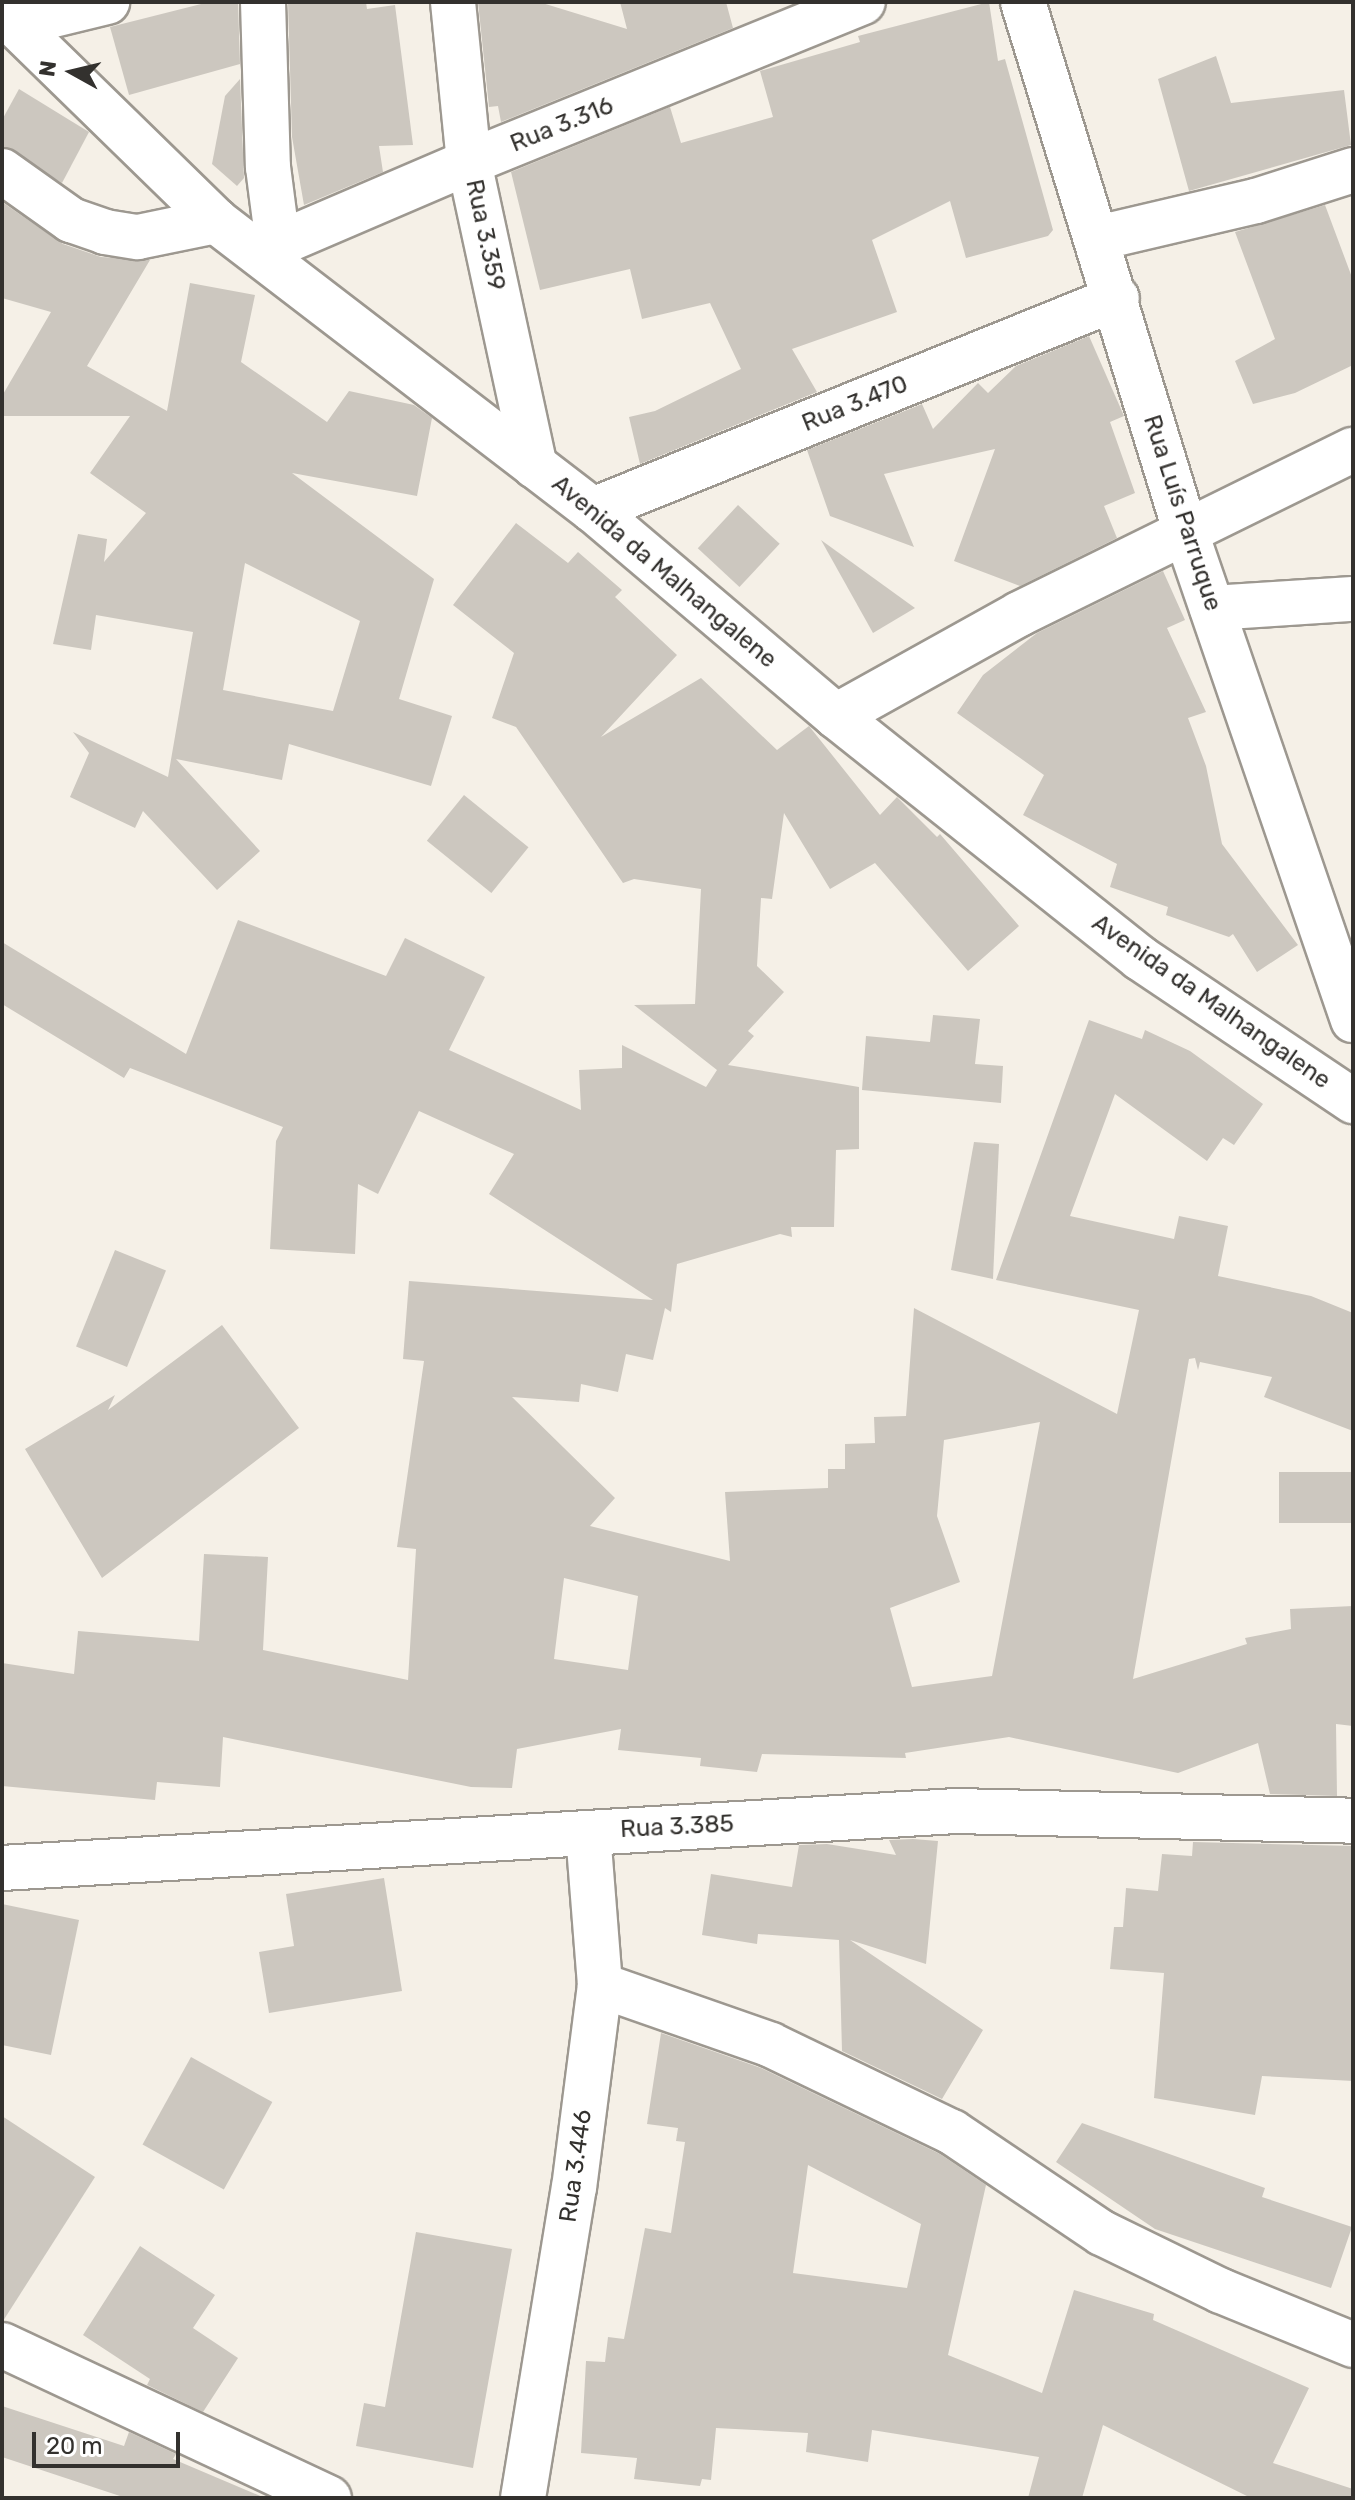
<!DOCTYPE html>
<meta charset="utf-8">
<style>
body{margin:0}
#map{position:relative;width:1355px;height:2500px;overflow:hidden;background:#f5f0e7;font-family:Rubik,sans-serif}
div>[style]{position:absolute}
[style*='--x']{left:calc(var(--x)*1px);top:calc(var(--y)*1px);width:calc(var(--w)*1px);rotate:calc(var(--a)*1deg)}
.building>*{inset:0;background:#ccc7bf;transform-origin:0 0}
.roads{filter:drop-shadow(2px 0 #9d9890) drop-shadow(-2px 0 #9d9890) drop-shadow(0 2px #9d9890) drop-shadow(0 -2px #9d9890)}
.minor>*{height:44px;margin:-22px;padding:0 22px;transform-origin:22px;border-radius:22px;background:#fff}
span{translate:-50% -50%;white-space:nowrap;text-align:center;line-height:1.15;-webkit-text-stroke:8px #fff;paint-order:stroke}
.street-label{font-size:24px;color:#33312e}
.frame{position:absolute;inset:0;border:4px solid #33312e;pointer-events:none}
.north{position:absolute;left:32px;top:32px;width:80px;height:80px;-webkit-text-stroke:6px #fff;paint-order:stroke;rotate:278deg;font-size:22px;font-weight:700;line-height:32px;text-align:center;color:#33312e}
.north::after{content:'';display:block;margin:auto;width:28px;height:36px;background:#33312e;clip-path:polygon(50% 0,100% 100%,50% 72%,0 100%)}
.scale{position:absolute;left:32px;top:2432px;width:148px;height:36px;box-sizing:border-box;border:4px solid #33312e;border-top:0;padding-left:10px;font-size:24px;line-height:28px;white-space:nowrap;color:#33312e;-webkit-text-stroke:6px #fff;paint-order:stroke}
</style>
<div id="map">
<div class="building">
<div style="clip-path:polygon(209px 2px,238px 2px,240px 64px,129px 95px,110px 27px)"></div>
<div style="clip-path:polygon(288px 2px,366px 2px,367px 9px,395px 5px,413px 145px,379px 146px,383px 172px,304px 205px,292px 137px)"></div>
<div style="clip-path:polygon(478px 2px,539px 2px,627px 29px,620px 2px,726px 2px,733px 28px,501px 122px,498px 106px,489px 107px)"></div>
<div style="clip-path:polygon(989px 2px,998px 61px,1005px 59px,1053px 230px,1048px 236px,966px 258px,950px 201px,872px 240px,897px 312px,792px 349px,817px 392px,640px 464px,629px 417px,655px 411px,741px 369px,710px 303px,642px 319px,630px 269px,540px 290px,511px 172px,670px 107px,681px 143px,773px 117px,760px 71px,860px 42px,858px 36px)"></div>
<div style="clip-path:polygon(1216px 56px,1231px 103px,1344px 90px,1351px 145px,1189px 191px,1158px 79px)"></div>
<div style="clip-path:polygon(240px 79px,244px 178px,237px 186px,212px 164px,225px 96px)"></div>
<div style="clip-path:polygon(19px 89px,89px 132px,62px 183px,2px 146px,2px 120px)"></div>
<div style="clip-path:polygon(evenodd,2px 202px,63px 244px,101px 257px,150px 260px,87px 366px,167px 411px,190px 283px,255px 295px,241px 362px,327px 422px,349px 391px,414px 405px,432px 418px,417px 496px,292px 473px,434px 579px,399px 699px,452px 716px,431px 786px,289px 744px,282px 780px,176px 759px,260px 851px,217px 890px,143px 811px,135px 828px,70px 797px,89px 753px,73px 732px,168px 777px,193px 632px,96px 615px,91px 650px,53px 644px,78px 534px,107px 539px,104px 562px,146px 513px,90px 473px,130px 416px,2px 416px,2px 396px,51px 312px,2px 298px,2px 202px,245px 563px,360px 621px,333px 711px,223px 690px,245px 563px)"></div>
<div style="clip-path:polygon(1325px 205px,1353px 280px,1353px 365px,1295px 393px,1253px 404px,1235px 361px,1275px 339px,1235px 232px)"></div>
<div style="clip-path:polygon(1089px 336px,1124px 416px,1110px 422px,1135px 493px,1104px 506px,1117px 538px,1020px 586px,954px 561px,995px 449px,884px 474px,914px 547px,830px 516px,807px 450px,922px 404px,933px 429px,978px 383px,988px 393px,1016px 366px)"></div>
<div style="left:738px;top:505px;width:57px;height:59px;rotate:43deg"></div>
<div style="clip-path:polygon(evenodd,516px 523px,568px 563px,578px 552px,622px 590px,615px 597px,677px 655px,601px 737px,701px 678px,777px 750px,809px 726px,880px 815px,897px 797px,937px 837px,940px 834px,1019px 926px,968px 971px,875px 863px,830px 889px,784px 813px,772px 899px,761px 898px,757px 966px,784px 992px,748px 1031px,754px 1036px,728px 1065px,859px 1087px,859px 1149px,836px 1150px,834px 1227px,791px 1227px,792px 1237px,780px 1234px,677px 1264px,671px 1312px,665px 1308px,653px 1360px,626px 1354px,618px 1392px,581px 1384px,579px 1402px,512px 1397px,615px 1498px,590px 1526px,730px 1561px,725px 1492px,828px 1488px,828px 1469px,845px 1469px,845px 1444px,875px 1443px,874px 1417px,906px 1416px,914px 1308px,1117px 1414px,1139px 1310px,996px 1280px,1089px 1020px,1142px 1039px,1145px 1030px,1190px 1051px,1263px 1104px,1234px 1145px,1223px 1138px,1207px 1161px,1115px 1094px,1070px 1216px,1174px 1239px,1179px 1216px,1228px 1226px,1218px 1276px,1311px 1296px,1353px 1313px,1353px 1431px,1264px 1397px,1272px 1377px,1200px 1362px,1198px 1370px,1195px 1358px,1189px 1359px,1133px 1679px,1247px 1644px,1245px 1638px,1291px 1629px,1290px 1609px,1353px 1606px,1353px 1726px,1336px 1724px,1337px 1796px,1270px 1794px,1258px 1743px,1178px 1773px,1009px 1737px,905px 1753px,906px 1758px,762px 1754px,757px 1772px,700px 1766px,701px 1758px,618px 1750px,621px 1729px,517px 1749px,512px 1788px,471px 1787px,223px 1737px,220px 1787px,157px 1782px,155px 1800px,2px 1786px,2px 1663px,74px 1674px,78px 1631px,199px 1641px,204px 1554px,268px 1557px,263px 1650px,408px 1680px,416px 1549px,397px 1547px,424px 1361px,403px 1359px,409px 1281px,653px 1300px,489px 1194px,514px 1154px,419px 1111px,378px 1194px,358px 1184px,355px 1254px,270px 1249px,276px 1141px,283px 1127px,130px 1068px,124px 1078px,2px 1004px,2px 942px,186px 1054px,238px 920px,386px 976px,405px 938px,485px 977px,449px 1050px,581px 1110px,579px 1070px,622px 1068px,622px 1045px,706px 1087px,717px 1070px,634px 1005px,695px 1004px,701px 889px,634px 879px,623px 883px,516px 727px,492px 718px,514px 653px,453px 605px,516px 523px,1040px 1422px,992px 1676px,912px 1687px,890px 1608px,960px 1582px,937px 1516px,944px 1440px,1040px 1422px,516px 523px,564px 1578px,638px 1596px,628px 1670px,554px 1659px,564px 1578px)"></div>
<div style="clip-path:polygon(821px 540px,915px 608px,873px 633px)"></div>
<div style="clip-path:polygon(1163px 571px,1185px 620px,1167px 628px,1206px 712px,1188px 718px,1206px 766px,1222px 844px,1298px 945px,1257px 972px,1233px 934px,1229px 937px,1166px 915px,1168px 907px,1110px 887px,1117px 864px,1023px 815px,1044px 775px,957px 713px,983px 675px,1037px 633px)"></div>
<div style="left:464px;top:795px;width:83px;height:59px;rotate:39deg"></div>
<div style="clip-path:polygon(933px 1015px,980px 1019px,975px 1064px,1003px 1066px,1001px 1103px,862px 1090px,866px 1036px,930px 1042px)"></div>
<div style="clip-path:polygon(974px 1142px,999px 1144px,993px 1279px,951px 1270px)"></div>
<div style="left:115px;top:1250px;width:55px;height:104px;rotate:22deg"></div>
<div style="clip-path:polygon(222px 1325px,299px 1428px,102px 1578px,25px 1449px,115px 1395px,108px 1410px)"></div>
<div style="left:1353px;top:1472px;width:51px;height:74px;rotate:90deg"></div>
<div style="clip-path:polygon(913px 1839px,938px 1841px,926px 1964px,850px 1940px,983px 2030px,942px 2099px,842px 2051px,839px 1940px,758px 1934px,757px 1944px,702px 1935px,711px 1874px,792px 1887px,799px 1845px,827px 1844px,896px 1855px,889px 1840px)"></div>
<div style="clip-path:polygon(1193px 1842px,1353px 1846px,1353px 2081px,1262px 2076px,1255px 2115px,1154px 2098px,1164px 1973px,1110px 1969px,1114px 1927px,1123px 1927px,1126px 1888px,1158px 1891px,1162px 1854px,1192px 1856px)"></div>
<div style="clip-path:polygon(384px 1878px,402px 1991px,269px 2013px,259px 1952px,294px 1946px,286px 1894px)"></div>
<div style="clip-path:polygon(2px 1904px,79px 1920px,51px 2055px,2px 2045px)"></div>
<div style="clip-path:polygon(evenodd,661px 2033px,761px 2068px,940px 2154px,986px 2185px,948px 2355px,1042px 2393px,1074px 2290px,1154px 2314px,1153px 2320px,1309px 2388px,1273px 2463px,1353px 2489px,1353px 2498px,1251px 2498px,1103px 2425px,1082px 2498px,1028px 2498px,1039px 2457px,872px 2430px,868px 2462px,806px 2452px,808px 2433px,716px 2428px,711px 2480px,702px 2479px,700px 2486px,634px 2479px,637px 2458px,581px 2453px,586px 2361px,605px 2362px,608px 2337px,624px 2339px,645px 2228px,671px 2233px,685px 2142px,676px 2141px,678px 2128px,647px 2124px,661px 2033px,808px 2165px,921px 2224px,907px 2288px,793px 2273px,808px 2165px)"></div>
<div style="left:191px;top:2057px;width:93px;height:100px;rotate:29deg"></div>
<div style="clip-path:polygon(2px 2116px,95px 2177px,3px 2321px,2px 2320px)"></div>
<div style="clip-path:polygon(1082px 2123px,1265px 2188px,1262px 2197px,1352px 2227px,1331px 2288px,1155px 2229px,1056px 2162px)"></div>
<div style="clip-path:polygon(416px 2232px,512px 2249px,473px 2468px,356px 2446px,364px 2403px,385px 2407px)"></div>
<div style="clip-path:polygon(140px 2246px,215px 2295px,193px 2328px,238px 2358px,203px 2412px,147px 2385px,150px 2379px,83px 2335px)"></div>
<div style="clip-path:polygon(2px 2406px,124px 2446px,129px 2432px,176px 2454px,173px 2459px,265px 2498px,126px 2498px,2px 2457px)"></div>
</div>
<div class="roads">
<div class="minor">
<div style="--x:263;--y:2;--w:165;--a:88.3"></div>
<div style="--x:268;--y:167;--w:78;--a:82.6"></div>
<div style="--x:453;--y:2;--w:161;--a:84.3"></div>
<div style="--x:469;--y:162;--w:311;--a:77.8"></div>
<div style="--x:1023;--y:2;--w:555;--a:72.94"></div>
<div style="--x:1186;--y:533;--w:515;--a:71.07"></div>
<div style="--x:2;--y:12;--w:299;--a:44.3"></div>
<div style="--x:216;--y:221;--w:475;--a:37.5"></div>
<div style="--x:593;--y:510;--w:319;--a:40.3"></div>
<div style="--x:836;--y:716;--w:389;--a:38.5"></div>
<div style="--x:1140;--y:958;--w:257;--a:33.9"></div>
<div style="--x:16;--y:24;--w:94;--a:-13.6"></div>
<div style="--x:2;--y:171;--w:85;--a:35.4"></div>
<div style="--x:71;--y:220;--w:36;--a:19"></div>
<div style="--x:105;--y:232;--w:33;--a:9"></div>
<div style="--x:138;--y:237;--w:80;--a:-11.6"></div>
<div style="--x:1098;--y:238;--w:162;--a:-13.2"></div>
<div style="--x:1256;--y:201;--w:102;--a:-17.7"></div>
<div style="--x:265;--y:255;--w:17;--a:-40"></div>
<div style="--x:278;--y:244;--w:208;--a:-23.2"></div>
<div style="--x:469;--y:162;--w:425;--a:-22.1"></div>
<div style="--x:593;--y:510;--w:565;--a:-22.03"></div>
<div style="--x:1212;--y:608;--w:141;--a:-3.7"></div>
<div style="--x:836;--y:716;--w:210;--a:-29.1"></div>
<div style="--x:1019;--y:614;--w:372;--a:-26.2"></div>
<div style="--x:2;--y:1868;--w:956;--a:-3.42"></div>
<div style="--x:956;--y:1811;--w:397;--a:1.4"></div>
<div style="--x:600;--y:1985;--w:181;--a:19.3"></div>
<div style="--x:771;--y:2045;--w:201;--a:25.7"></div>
<div style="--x:952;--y:2132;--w:181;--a:34"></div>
<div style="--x:1102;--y:2233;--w:132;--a:26"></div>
<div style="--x:1221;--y:2291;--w:143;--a:22.2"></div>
<div style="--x:2;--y:2345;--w:361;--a:25.1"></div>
<div style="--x:523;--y:2498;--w:314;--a:-80.7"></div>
<div style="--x:574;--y:2188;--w:205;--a:-82.7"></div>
<div style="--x:600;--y:1985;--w:152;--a:-94.5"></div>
</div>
</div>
<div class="street-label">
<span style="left:562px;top:125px;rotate:-22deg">Rua 3.316</span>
<span style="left:485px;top:235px;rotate:78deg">Rua 3.359</span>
<span style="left:855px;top:404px;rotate:-22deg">Rua 3.470</span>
<span style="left:1182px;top:513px;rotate:72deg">Rua Luís Parruque</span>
<span style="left:664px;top:572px;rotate:40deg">Avenida da Malhangalene</span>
<span style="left:1211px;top:1002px;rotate:35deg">Avenida da Malhangalene</span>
<span style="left:677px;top:1827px;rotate:-3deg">Rua 3.385</span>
<span style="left:576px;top:2166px;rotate:-82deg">Rua 3.446</span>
</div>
<div class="frame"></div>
<div class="north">N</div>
<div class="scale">20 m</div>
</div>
